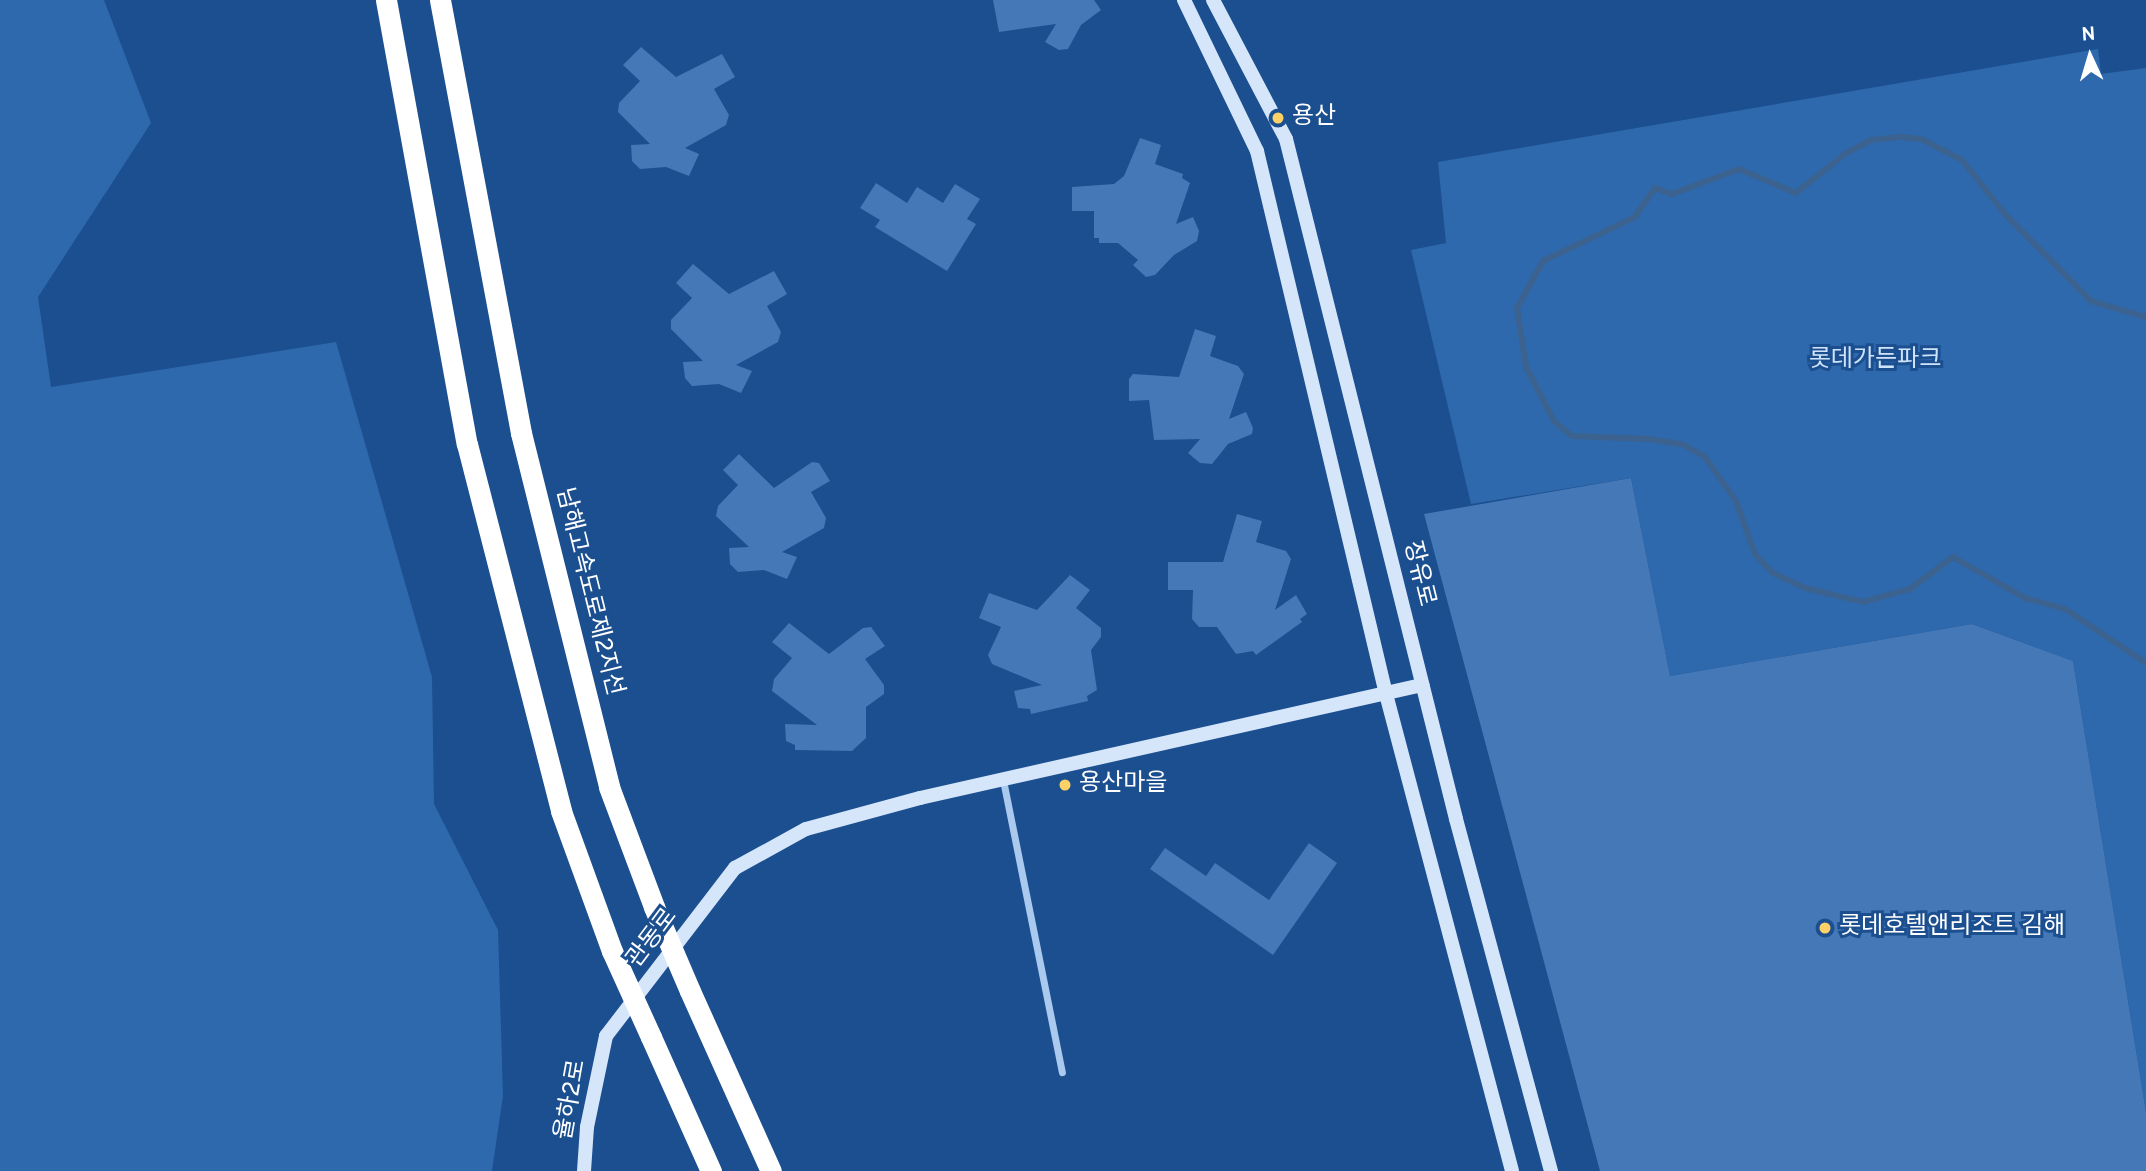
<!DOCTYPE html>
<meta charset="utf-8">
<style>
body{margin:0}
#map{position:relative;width:2146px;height:1171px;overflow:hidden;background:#1b4f8f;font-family:Overpass,"Noto Sans KR",sans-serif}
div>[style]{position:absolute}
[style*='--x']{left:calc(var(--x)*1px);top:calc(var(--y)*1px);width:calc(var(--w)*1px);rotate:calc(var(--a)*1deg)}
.green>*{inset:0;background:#2e69ad}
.stream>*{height:6px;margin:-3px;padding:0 3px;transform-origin:3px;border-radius:3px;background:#3c6290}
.building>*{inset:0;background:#4478b7}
.street>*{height:7px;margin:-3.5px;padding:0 3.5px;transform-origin:3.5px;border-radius:3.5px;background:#a9c9ee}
.secondary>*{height:14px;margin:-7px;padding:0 7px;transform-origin:7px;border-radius:7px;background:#d6e6fa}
.highway>*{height:21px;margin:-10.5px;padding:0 10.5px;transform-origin:10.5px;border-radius:10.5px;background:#fff}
.highway-bridge>*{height:21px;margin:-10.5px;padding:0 10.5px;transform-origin:10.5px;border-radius:10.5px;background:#fff}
.dots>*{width:19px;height:19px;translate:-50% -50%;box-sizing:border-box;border:4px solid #1b4f8f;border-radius:50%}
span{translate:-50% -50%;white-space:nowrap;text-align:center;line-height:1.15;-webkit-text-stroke:6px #1b4f8f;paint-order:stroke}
.poi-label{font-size:24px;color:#fff}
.left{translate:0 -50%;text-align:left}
.park-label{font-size:24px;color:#cfe3fa}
.street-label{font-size:24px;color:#fff}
.north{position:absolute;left:2055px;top:21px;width:70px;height:70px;-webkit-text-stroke:5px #1b4f8f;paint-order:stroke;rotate:356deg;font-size:19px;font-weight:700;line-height:28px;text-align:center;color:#fff}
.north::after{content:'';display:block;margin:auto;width:24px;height:32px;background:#fff;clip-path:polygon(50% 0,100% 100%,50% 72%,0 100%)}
</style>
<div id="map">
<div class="green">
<div style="clip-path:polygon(0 0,104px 0,151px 123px,38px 297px,51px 387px,336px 342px,432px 677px,434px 804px,498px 930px,503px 1096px,492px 1171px,0 1171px)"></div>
<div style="clip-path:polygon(2098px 49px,2101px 74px,2146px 68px,2146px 1112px,2073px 661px,1972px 624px,1670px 676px,1631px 478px,1471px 504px,1411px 250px,1446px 243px,1438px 162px)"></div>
</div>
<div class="stream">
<div style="--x:2146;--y:317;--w:57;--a:-163.8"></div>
<div style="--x:2091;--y:301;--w:122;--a:-134.7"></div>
<div style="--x:2005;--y:214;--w:69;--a:-128.5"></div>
<div style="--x:1962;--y:160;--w:46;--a:-152.9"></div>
<div style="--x:1921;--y:139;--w:22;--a:-175"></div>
<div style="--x:1899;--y:137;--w:28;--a:174"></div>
<div style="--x:1871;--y:140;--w:30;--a:152"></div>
<div style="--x:1845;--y:154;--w:63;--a:141.5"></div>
<div style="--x:1796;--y:193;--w:62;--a:-157.2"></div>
<div style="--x:1739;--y:169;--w:72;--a:159.5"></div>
<div style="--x:1672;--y:194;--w:18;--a:-161"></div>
<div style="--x:1655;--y:188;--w:35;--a:125"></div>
<div style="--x:1635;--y:217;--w:102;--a:154.4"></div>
<div style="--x:1543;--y:261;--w:54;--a:119"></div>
<div style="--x:1517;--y:308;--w:60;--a:81.3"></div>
<div style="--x:1526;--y:367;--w:61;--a:62.6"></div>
<div style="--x:1554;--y:421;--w:23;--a:40"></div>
<div style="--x:1572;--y:436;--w:77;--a:2.2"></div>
<div style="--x:1649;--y:439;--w:33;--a:9"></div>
<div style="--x:1682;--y:444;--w:26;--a:29"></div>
<div style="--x:1705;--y:457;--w:54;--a:54.8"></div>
<div style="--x:1736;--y:501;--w:56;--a:70.3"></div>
<div style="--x:1755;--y:554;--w:26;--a:47"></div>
<div style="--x:1773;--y:573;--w:35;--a:25"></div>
<div style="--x:1805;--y:588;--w:60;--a:13.6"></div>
<div style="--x:1863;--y:602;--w:49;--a:-15.5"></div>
<div style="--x:1910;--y:589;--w:54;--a:-36.7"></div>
<div style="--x:1953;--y:557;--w:83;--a:29.7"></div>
<div style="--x:2025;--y:598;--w:41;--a:15.4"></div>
<div style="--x:2065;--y:609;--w:97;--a:33.7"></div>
</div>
<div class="building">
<div style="clip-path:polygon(993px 0,1094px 0,1101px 10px,1081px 25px,1068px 49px,1059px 50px,1045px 42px,1056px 24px,999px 32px)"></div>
<div style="clip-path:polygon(641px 47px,676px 77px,722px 54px,735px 77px,714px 89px,729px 115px,726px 125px,685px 148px,699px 154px,689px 176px,666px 167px,640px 169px,632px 161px,631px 145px,650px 144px,618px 112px,619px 103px,640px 81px,623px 65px)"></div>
<div style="clip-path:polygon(1140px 138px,1161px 145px,1155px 164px,1183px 174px,1182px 178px,1190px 183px,1176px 224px,1193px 217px,1199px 231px,1197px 241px,1174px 255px,1155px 275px,1146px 277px,1133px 265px,1138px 260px,1118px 243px,1099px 243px,1099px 238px,1094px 238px,1094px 211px,1072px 211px,1072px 187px,1114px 184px,1124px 176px)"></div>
<div style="clip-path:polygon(876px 183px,907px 203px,917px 187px,943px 203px,955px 184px,980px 199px,967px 219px,976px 224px,947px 271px,875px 227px,880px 220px,860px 208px)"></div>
<div style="clip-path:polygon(693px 264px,729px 294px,774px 271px,787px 294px,767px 306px,781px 332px,778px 342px,736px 365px,752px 371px,741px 393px,719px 384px,692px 386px,685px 378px,683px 362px,703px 361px,671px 329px,671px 320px,692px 298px,676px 283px)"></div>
<div style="clip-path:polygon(1195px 329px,1216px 336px,1210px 356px,1238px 366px,1244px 374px,1229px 419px,1246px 412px,1253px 428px,1252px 434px,1228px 444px,1212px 464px,1200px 463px,1188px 453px,1200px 439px,1154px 440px,1149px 400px,1129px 401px,1129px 379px,1133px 374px,1179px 377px)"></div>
<div style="clip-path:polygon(739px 454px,774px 488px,812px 462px,819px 463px,830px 481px,811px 492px,826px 518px,824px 528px,782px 552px,797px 557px,787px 579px,764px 570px,738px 572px,730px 564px,729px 548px,749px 547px,716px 516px,718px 506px,738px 485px,723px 470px)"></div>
<div style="clip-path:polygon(1631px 478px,1670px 676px,1972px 624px,2073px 661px,2146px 1112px,2146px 1171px,1600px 1171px,1424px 514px)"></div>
<div style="clip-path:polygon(1237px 514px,1262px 521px,1256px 542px,1286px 551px,1291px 559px,1275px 610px,1296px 595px,1307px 614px,1300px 619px,1302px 622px,1256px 655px,1253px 651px,1236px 654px,1217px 627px,1199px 627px,1192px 619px,1193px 590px,1168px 590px,1168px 562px,1223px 562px)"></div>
<div style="clip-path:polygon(1070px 575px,1090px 590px,1076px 608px,1101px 628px,1101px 637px,1091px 650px,1097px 690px,1087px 696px,1088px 701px,1031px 714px,1030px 709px,1018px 708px,1014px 691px,1042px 685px,992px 664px,988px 655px,1001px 627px,979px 618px,989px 593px,1037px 610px)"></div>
<div style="clip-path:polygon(789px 623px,829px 654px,863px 628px,871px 627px,885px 646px,865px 659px,884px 685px,884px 694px,866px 707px,866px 738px,852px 751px,795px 750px,795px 745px,786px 741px,785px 724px,817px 725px,772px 691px,774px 679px,792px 658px,772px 642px)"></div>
<div style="clip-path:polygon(1309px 843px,1337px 863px,1273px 955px,1150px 869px,1165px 848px,1206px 876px,1215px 863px,1269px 900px)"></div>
</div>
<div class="street">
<div style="--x:1003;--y:780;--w:298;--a:78.6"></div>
</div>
<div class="secondary">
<div style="--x:1184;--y:0;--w:168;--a:64.2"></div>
<div style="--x:1257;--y:151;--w:558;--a:76.64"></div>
<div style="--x:1386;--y:694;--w:493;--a:75.2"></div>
<div style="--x:1213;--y:0;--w:157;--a:62.3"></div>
<div style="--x:1286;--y:139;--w:701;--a:75.96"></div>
<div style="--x:1456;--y:819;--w:365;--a:74.9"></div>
<div style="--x:584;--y:1171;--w:44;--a:-86.1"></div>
<div style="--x:587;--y:1127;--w:93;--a:-78.2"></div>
<div style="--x:606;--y:1036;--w:212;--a:-52.5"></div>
<div style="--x:735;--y:868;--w:81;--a:-28.8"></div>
<div style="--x:806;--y:829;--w:118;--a:-15.2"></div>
<div style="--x:920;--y:798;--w:515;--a:-12.69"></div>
</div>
<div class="highway">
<div style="--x:386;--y:0;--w:451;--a:79.7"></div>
<div style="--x:467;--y:444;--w:379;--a:75.6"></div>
<div style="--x:561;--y:811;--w:149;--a:70"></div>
<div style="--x:440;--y:0;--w:441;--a:79.4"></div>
<div style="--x:521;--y:433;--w:365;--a:76"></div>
<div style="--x:609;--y:787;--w:128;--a:69.4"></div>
<div style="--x:690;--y:991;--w:197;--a:65.8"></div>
<div style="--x:651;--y:1037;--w:147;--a:65.9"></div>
</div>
<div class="highway-bridge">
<div style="--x:654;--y:907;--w:91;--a:66.8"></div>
<div style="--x:612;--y:951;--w:94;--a:65.6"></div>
</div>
<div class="dots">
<div style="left:1278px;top:118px;background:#ffd166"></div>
<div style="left:1065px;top:785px;background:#ffd166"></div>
<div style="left:1825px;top:928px;background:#ffd166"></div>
</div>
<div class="poi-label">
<span class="left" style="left:1292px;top:118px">용산</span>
<span class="left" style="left:1079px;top:785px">용산마을</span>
<span class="left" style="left:1839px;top:928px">롯데호텔앤리조트 김해</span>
</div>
<div class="park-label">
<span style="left:1875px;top:361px">롯데가든파크</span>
</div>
<div class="street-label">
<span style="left:1418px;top:574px;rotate:76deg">장유로</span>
<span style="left:588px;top:592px;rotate:76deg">남해고속도로제2지선</span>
<span style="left:653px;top:939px;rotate:-53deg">관동로</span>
<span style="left:572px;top:1100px;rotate:-80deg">율하2로</span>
</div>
<div class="north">N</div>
</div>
